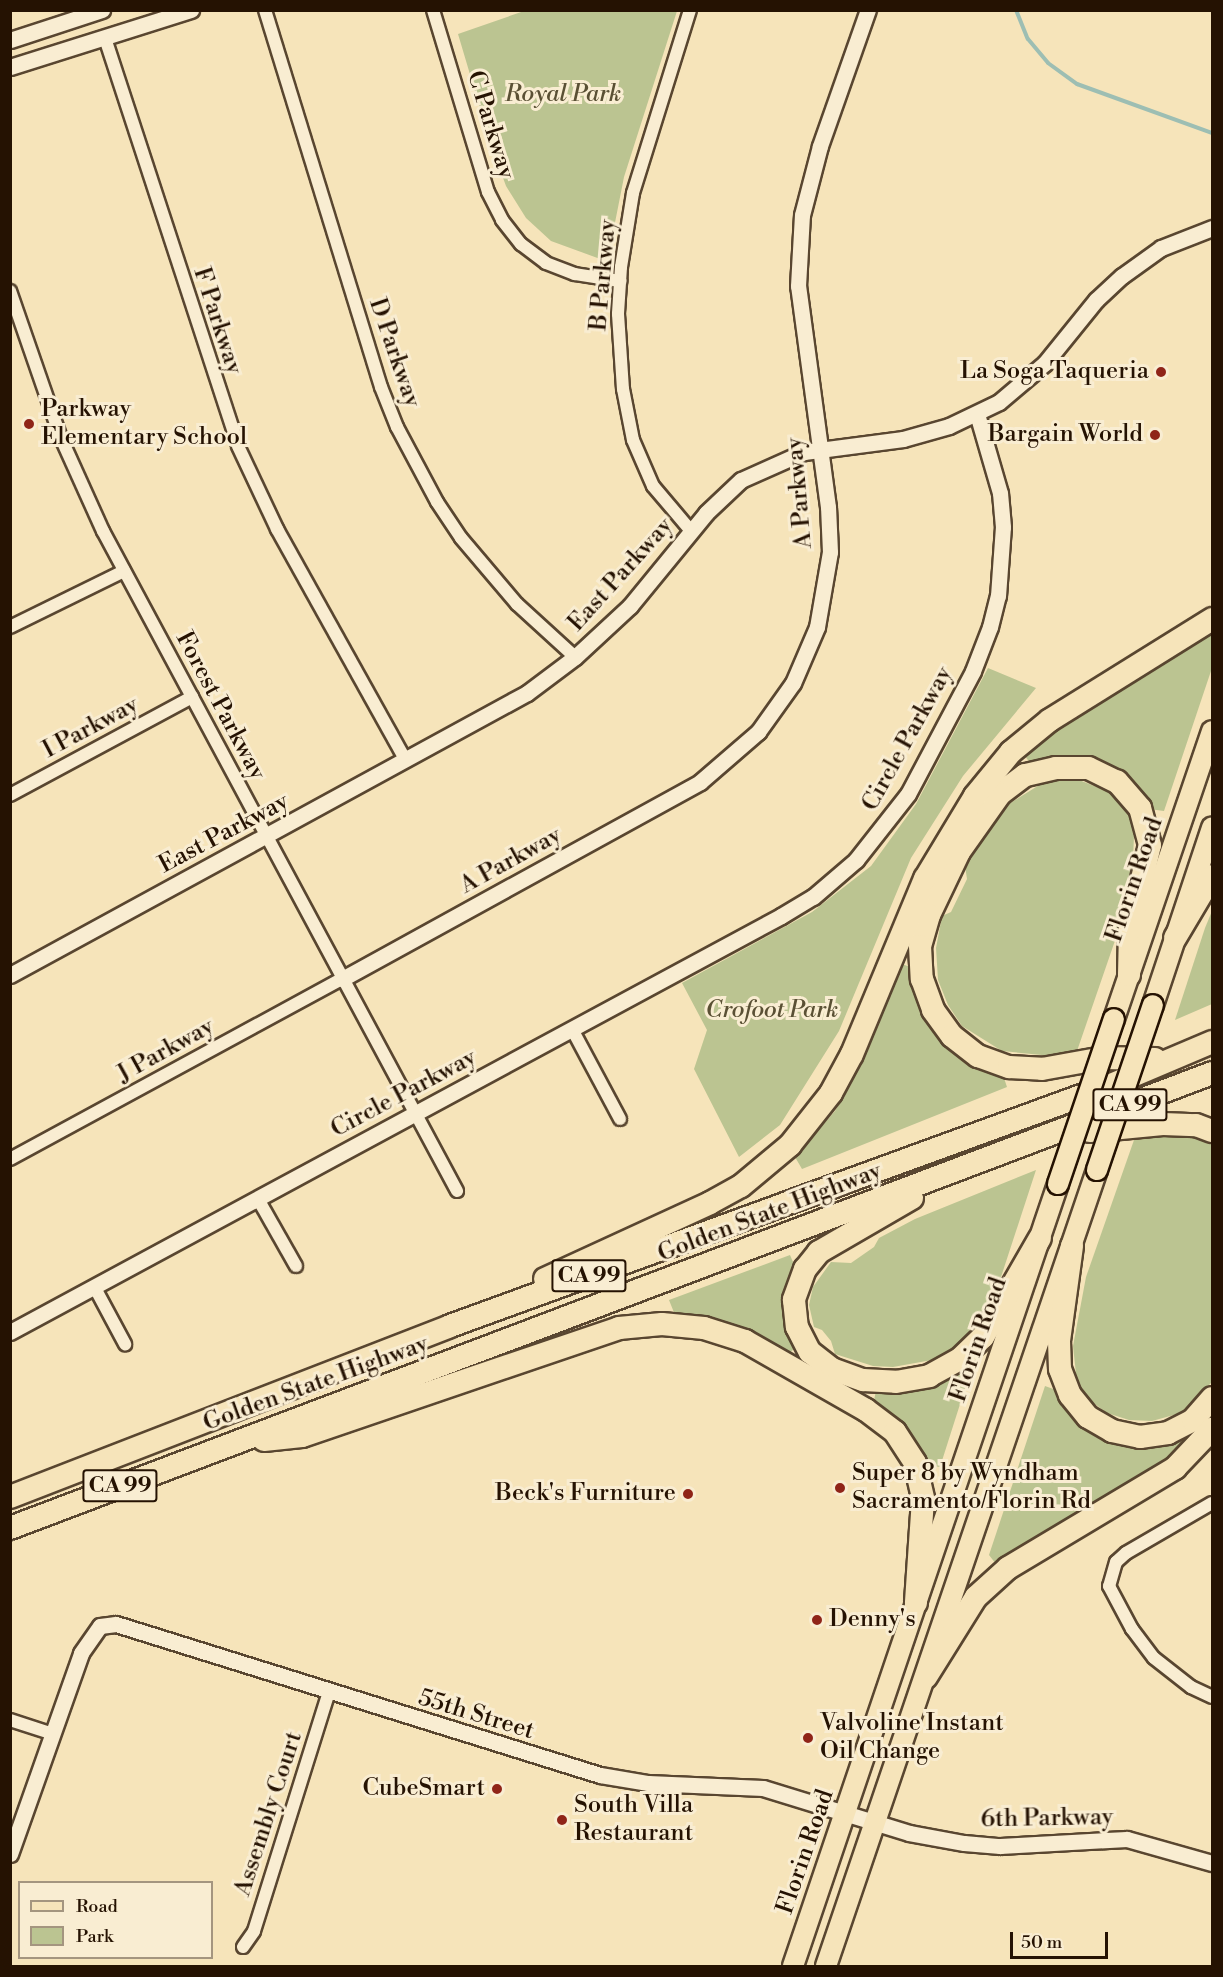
<!DOCTYPE html>
<style>
body{margin:0}
#map{position:relative;width:1223px;height:1977px;overflow:hidden;background:#f6e4ba;font-family:"Libre Bodoni",serif}
div>[style]{position:absolute}
[style*='--x']{left:calc(var(--x)*1px);top:calc(var(--y)*1px);width:calc(var(--w)*1px);rotate:calc(var(--a)*1deg)}
.green>*{inset:0;background:#bbc491}
.stream>*{height:4px;margin:-2px;padding:0 2px;transform-origin:2px;border-radius:2px;background:#9dbeb3}
.roads{filter:drop-shadow(2px 0 #594630) drop-shadow(-2px 0 #594630) drop-shadow(0 2px #594630) drop-shadow(0 -2px #594630)}
.minor>*{height:12px;margin:-6px;padding:0 6px;transform-origin:6px;border-radius:6px;background:#f9edd2}
.tertiary>*{height:15px;margin:-7.5px;padding:0 7.5px;transform-origin:7.5px;border-radius:7.5px;background:#f9edd2}
.primary>*{height:20px;margin:-10px;padding:0 10px;transform-origin:10px;border-radius:10px;background:#f6e4ba}
.motorway>*{height:22px;margin:-11px;padding:0 11px;transform-origin:11px;border-radius:11px;background:#f6e4ba}
.bridges{filter:drop-shadow(2px 0 #251202) drop-shadow(-2px 0 #251202) drop-shadow(0 2px #251202) drop-shadow(0 -2px #251202)}
.primary-bridge>*{height:20px;margin:-10px;padding:0 10px;transform-origin:10px;border-radius:10px;background:#f6e4ba}
.dots>*{width:16px;height:16px;translate:-50% -50%;box-sizing:border-box;border:3px solid #f9edd2;border-radius:50%}
span{translate:-50% -50%;white-space:nowrap;text-align:center;line-height:1.15;-webkit-text-stroke:6px #f9edd2;paint-order:stroke}
.shield-label span{padding:2px 4px;background:#f9edd2;border:2px solid;border-radius:4px;-webkit-text-stroke-width:0}
.shield-label{font-size:22px;color:#251202;font-weight:700}
.park-label{font-size:24px;color:#5a5034;font-style:italic}
.street-label{font-size:24px;color:#251202}
.poi-label{font-size:24px;color:#251202}
.right{translate:-100% -50%;text-align:right}
.left{translate:0 -50%;text-align:left}
.frame{position:absolute;inset:0;border:12px solid #251202;pointer-events:none}
.legend{position:absolute;left:18px;top:1881px;width:195px;height:78px;box-sizing:border-box;background:#f9edd2;border:2px solid #a4957f;margin:0;padding:8px 10px;list-style:none;font-size:18px;color:#251202}
.legend li{display:flex;align-items:center;gap:12px;height:30px}
.legend b{width:30px;border:2px solid #a4957f}
.scale{position:absolute;left:1010px;top:1932px;width:98px;height:27px;box-sizing:border-box;border:3px solid #251202;border-top:0;padding-left:8px;font-size:18px;line-height:21px;white-space:nowrap;color:#251202;-webkit-text-stroke:4px #f9edd2;paint-order:stroke}
</style>
<div id="map">
<div class="green">
<div style="clip-path:polygon(527px 10px,677px 11px,624px 177px,608px 258px,603px 260px,551px 241px,526px 218px,506px 186px,491px 145px,458px 34px)"></div>
<div style="clip-path:polygon(1212px 627px,1212px 668px,1164px 811px,1149px 809px,1087px 760px,1064px 757px,1031px 764px,1024px 755px,1074px 716px)"></div>
<div style="clip-path:polygon(988px 668px,1036px 688px,963px 776px,911px 858px,839px 1031px,780px 1125px,739px 1157px,694px 1069px,707px 1030px,682px 983px,812px 912px,871px 866px,916px 804px)"></div>
<div style="clip-path:polygon(1074px 778px,1112px 793px,1128px 812px,1134px 836px,1133px 859px,1119px 929px,1077px 1051px,1052px 1056px,1002px 1051px,962px 1026px,948px 1005px,938px 980px,936px 948px,942px 916px,951px 912px,967px 879px,965px 866px,1004px 807px,1049px 779px)"></div>
<div style="clip-path:polygon(1212px 911px,1212px 1004px,1175px 1020px,1205px 928px)"></div>
<div style="clip-path:polygon(902px 964px,910px 967px,916px 995px,929px 1025px,946px 1047px,966px 1063px,1004px 1078px,1007px 1087px,802px 1169px,795px 1157px,835px 1111px,850px 1086px)"></div>
<div style="clip-path:polygon(1167px 1133px,1192px 1133px,1212px 1139px,1212px 1382px,1181px 1413px,1152px 1421px,1129px 1420px,1107px 1413px,1088px 1399px,1077px 1383px,1073px 1346px,1086px 1277px,1134px 1140px)"></div>
<div style="clip-path:polygon(1036px 1170px,1001px 1277px,973px 1330px,959px 1345px,932px 1360px,893px 1367px,873px 1366px,835px 1354px,831px 1341px,822px 1330px,814px 1327px,809px 1305px,813px 1287px,831px 1262px,851px 1263px,874px 1247px,879px 1238px,915px 1219px)"></div>
<div style="clip-path:polygon(790px 1255px,796px 1269px,799px 1345px,788px 1354px,675px 1315px,669px 1300px)"></div>
<div style="clip-path:polygon(960px 1369px,969px 1376px,940px 1467px,927px 1465px,911px 1433px,874px 1400px,876px 1391px)"></div>
<div style="clip-path:polygon(1045px 1386px,1056px 1390px,1071px 1412px,1177px 1436px,1183px 1446px,1161px 1465px,996px 1564px,989px 1555px)"></div>
</div>
<div class="stream">
<div style="--x:1016;--y:10;--w:31;--a:68"></div>
<div style="--x:1028;--y:39;--w:31;--a:50"></div>
<div style="--x:1048;--y:63;--w:36;--a:36"></div>
<div style="--x:1077;--y:84;--w:144;--a:19.9"></div>
</div>
<div class="roads">
<div class="minor">
<div style="--x:265;--y:10;--w:394;--a:72.9"></div>
<div style="--x:381;--y:387;--w:43;--a:68.2"></div>
<div style="--x:397;--y:427;--w:85;--a:61.9"></div>
<div style="--x:437;--y:502;--w:43;--a:56.3"></div>
<div style="--x:461;--y:538;--w:87;--a:49.7"></div>
<div style="--x:517;--y:604;--w:79;--a:42.4"></div>
<div style="--x:433;--y:10;--w:190;--a:73.2"></div>
<div style="--x:488;--y:192;--w:31;--a:63"></div>
<div style="--x:502;--y:220;--w:31;--a:52"></div>
<div style="--x:521;--y:244;--w:31;--a:37"></div>
<div style="--x:546;--y:263;--w:31;--a:21"></div>
<div style="--x:575;--y:274;--w:46;--a:8.8"></div>
<div style="--x:690;--y:10;--w:192;--a:107.3"></div>
<div style="--x:633;--y:193;--w:75;--a:99.2"></div>
<div style="--x:621;--y:267;--w:47;--a:93.7"></div>
<div style="--x:618;--y:314;--w:75;--a:86.2"></div>
<div style="--x:623;--y:389;--w:52;--a:78.9"></div>
<div style="--x:633;--y:440;--w:50;--a:66.5"></div>
<div style="--x:653;--y:486;--w:60;--a:49.7"></div>
<div style="--x:105;--y:38;--w:429;--a:71.9"></div>
<div style="--x:238;--y:446;--w:92;--a:64.8"></div>
<div style="--x:277;--y:529;--w:265;--a:60.9"></div>
<div style="--x:10;--y:291;--w:156;--a:70.9"></div>
<div style="--x:61;--y:438;--w:102;--a:65.7"></div>
<div style="--x:103;--y:531;--w:749;--a:61.79"></div>
<div style="--x:10;--y:627;--w:127;--a:-26.2"></div>
<div style="--x:10;--y:795;--w:207;--a:-28.3"></div>
<div style="--x:572;--y:1029;--w:102;--a:61.9"></div>
<div style="--x:10;--y:1159;--w:378;--a:-28.5"></div>
<div style="--x:258;--y:1199;--w:77;--a:60.4"></div>
<div style="--x:95;--y:1288;--w:64;--a:61.8"></div>
<div style="--x:1212;--y:1503;--w:99;--a:149.8"></div>
<div style="--x:1126;--y:1553;--w:13;--a:138"></div>
<div style="--x:1116;--y:1562;--w:25;--a:106"></div>
<div style="--x:1109;--y:1586;--w:49;--a:61.9"></div>
<div style="--x:1132;--y:1629;--w:36;--a:53"></div>
<div style="--x:1154;--y:1658;--w:47;--a:38.1"></div>
<div style="--x:1191;--y:1687;--w:23;--a:25"></div>
<div style="--x:10;--y:1720;--w:45;--a:18"></div>
<div style="--x:243;--y:1947;--w:19;--a:-55"></div>
<div style="--x:254;--y:1931;--w:250;--a:-72.6"></div>
</div>
<div class="tertiary">
<div style="--x:10;--y:40;--w:97;--a:-18.1"></div>
<div style="--x:10;--y:67;--w:190;--a:-17.5"></div>
<div style="--x:10;--y:975;--w:589;--a:-28.61"></div>
<div style="--x:527;--y:693;--w:60;--a:-36.9"></div>
<div style="--x:575;--y:657;--w:75;--a:-42.8"></div>
<div style="--x:630;--y:606;--w:120;--a:-50.7"></div>
<div style="--x:706;--y:513;--w:48;--a:-43.3"></div>
<div style="--x:741;--y:480;--w:69;--a:-24"></div>
<div style="--x:804;--y:452;--w:100;--a:-7.5"></div>
<div style="--x:903;--y:439;--w:48;--a:-15.8"></div>
<div style="--x:949;--y:426;--w:55;--a:-25.6"></div>
<div style="--x:999;--y:402;--w:60;--a:-40.3"></div>
<div style="--x:1045;--y:363;--w:81;--a:-51"></div>
<div style="--x:1096;--y:300;--w:35;--a:-43"></div>
<div style="--x:1122;--y:276;--w:48;--a:-35.7"></div>
<div style="--x:1161;--y:248;--w:55;--a:-21.4"></div>
<div style="--x:342;--y:979;--w:409;--a:-28.8"></div>
<div style="--x:700;--y:782;--w:77;--a:-40.8"></div>
<div style="--x:758;--y:732;--w:60;--a:-54.5"></div>
<div style="--x:793;--y:683;--w:61;--a:-66.8"></div>
<div style="--x:817;--y:627;--w:76;--a:-80.2"></div>
<div style="--x:830;--y:552;--w:45;--a:-92.5"></div>
<div style="--x:828;--y:507;--w:223;--a:-97.7"></div>
<div style="--x:798;--y:286;--w:71;--a:-86.8"></div>
<div style="--x:802;--y:215;--w:71;--a:-75.4"></div>
<div style="--x:820;--y:146;--w:144;--a:-70.6"></div>
<div style="--x:10;--y:1332;--w:876;--a:-28.35"></div>
<div style="--x:781;--y:916;--w:37;--a:-31"></div>
<div style="--x:813;--y:897;--w:57;--a:-40.7"></div>
<div style="--x:856;--y:860;--w:84;--a:-51.8"></div>
<div style="--x:908;--y:794;--w:139;--a:-62.1"></div>
<div style="--x:973;--y:671;--w:47;--a:-68.9"></div>
<div style="--x:990;--y:627;--w:32;--a:-76"></div>
<div style="--x:998;--y:596;--w:69;--a:-85.9"></div>
<div style="--x:1003;--y:527;--w:34;--a:-95"></div>
<div style="--x:1000;--y:493;--w:82;--a:-106.2"></div>
<div style="--x:10;--y:1854;--w:213;--a:-70.5"></div>
<div style="--x:81;--y:1653;--w:33;--a:-55"></div>
<div style="--x:100;--y:1626;--w:16;--a:-7"></div>
<div style="--x:116;--y:1624;--w:507;--a:17.33"></div>
<div style="--x:600;--y:1775;--w:49;--a:9.5"></div>
<div style="--x:648;--y:1783;--w:115;--a:2.5"></div>
<div style="--x:763;--y:1788;--w:153;--a:17.1"></div>
<div style="--x:909;--y:1833;--w:56;--a:10.3"></div>
<div style="--x:964;--y:1843;--w:36;--a:5"></div>
<div style="--x:1000;--y:1846;--w:127;--a:-3.2"></div>
<div style="--x:1127;--y:1839;--w:88;--a:15.8"></div>
</div>
<div class="primary">
<div style="--x:1153;--y:1005;--w:187;--a:-71.6"></div>
<div style="--x:1114;--y:1019;--w:304;--a:-71.2"></div>
<div style="--x:793;--y:1966;--w:826;--a:-71.28"></div>
<div style="--x:826;--y:1966;--w:841;--a:-71.2"></div>
</div>
<div class="motorway">
<div style="--x:1175;--y:938;--w:72;--a:-59.2"></div>
<div style="--x:1129;--y:975;--w:45;--a:-88.7"></div>
<div style="--x:1130;--y:930;--w:87;--a:-76.8"></div>
<div style="--x:1150;--y:845;--w:38;--a:-105"></div>
<div style="--x:1140;--y:808;--w:35;--a:-131"></div>
<div style="--x:1117;--y:782;--w:32;--a:-154"></div>
<div style="--x:1088;--y:768;--w:32;--a:180"></div>
<div style="--x:1056;--y:768;--w:32;--a:167"></div>
<div style="--x:1025;--y:775;--w:31;--a:143"></div>
<div style="--x:1000;--y:794;--w:71;--a:125.3"></div>
<div style="--x:959;--y:852;--w:70;--a:115.5"></div>
<div style="--x:929;--y:915;--w:32;--a:106"></div>
<div style="--x:920;--y:946;--w:33;--a:87"></div>
<div style="--x:922;--y:979;--w:33;--a:70"></div>
<div style="--x:933;--y:1010;--w:32;--a:54"></div>
<div style="--x:952;--y:1036;--w:33;--a:38"></div>
<div style="--x:978;--y:1056;--w:33;--a:20"></div>
<div style="--x:1009;--y:1067;--w:33;--a:3"></div>
<div style="--x:1042;--y:1069;--w:62;--a:-10.2"></div>
<div style="--x:1103;--y:1058;--w:52;--a:1.1"></div>
<div style="--x:1090;--y:1131;--w:73;--a:-5.5"></div>
<div style="--x:1163;--y:1124;--w:33;--a:2"></div>
<div style="--x:1196;--y:1125;--w:17;--a:21"></div>
<div style="--x:912;--y:1198;--w:108;--a:149.9"></div>
<div style="--x:819;--y:1252;--w:22;--a:129"></div>
<div style="--x:805;--y:1269;--w:33;--a:110"></div>
<div style="--x:794;--y:1300;--w:27;--a:84"></div>
<div style="--x:797;--y:1327;--w:28;--a:63"></div>
<div style="--x:810;--y:1352;--w:28;--a:38"></div>
<div style="--x:832;--y:1369;--w:33;--a:20"></div>
<div style="--x:863;--y:1380;--w:33;--a:3"></div>
<div style="--x:896;--y:1382;--w:34;--a:-10"></div>
<div style="--x:929;--y:1376;--w:35;--a:-29"></div>
<div style="--x:960;--y:1359;--w:32;--a:-44"></div>
<div style="--x:983;--y:1337;--w:114;--a:-60.1"></div>
<div style="--x:1072;--y:1246;--w:96;--a:97.8"></div>
<div style="--x:1059;--y:1341;--w:28;--a:88"></div>
<div style="--x:1060;--y:1369;--w:28;--a:69"></div>
<div style="--x:1070;--y:1395;--w:28;--a:51"></div>
<div style="--x:1088;--y:1417;--w:28;--a:30"></div>
<div style="--x:1112;--y:1431;--w:29;--a:12"></div>
<div style="--x:1140;--y:1437;--w:28;--a:-8"></div>
<div style="--x:1168;--y:1433;--w:28;--a:-27"></div>
<div style="--x:1193;--y:1420;--w:29;--a:-49"></div>
<div style="--x:545;--y:1279;--w:182;--a:-24.7"></div>
<div style="--x:710;--y:1203;--w:35;--a:-29"></div>
<div style="--x:741;--y:1186;--w:64;--a:-39.9"></div>
<div style="--x:790;--y:1145;--w:66;--a:-51.7"></div>
<div style="--x:831;--y:1093;--w:44;--a:-61.7"></div>
<div style="--x:852;--y:1054;--w:190;--a:-67.4"></div>
<div style="--x:925;--y:879;--w:97;--a:-58.9"></div>
<div style="--x:975;--y:796;--w:57;--a:-50.7"></div>
<div style="--x:1011;--y:752;--w:50;--a:-39.4"></div>
<div style="--x:1050;--y:720;--w:191;--a:-31.9"></div>
<div style="--x:264;--y:1440;--w:38;--a:-6"></div>
<div style="--x:302;--y:1436;--w:335;--a:-18.8"></div>
<div style="--x:619;--y:1328;--w:43;--a:-5.3"></div>
<div style="--x:662;--y:1324;--w:42;--a:5.4"></div>
<div style="--x:704;--y:1328;--w:43;--a:17.6"></div>
<div style="--x:745;--y:1341;--w:139;--a:29.7"></div>
<div style="--x:866;--y:1410;--w:36;--a:37"></div>
<div style="--x:895;--y:1432;--w:37;--a:57"></div>
<div style="--x:915;--y:1463;--w:37;--a:77"></div>
<div style="--x:923;--y:1499;--w:104;--a:93.9"></div>
<div style="--x:10;--y:1497;--w:472;--a:-21.2"></div>
<div style="--x:450;--y:1326;--w:698;--a:-20.02"></div>
<div style="--x:1106;--y:1087;--w:115;--a:-23"></div>
<div style="--x:10;--y:1528;--w:1285;--a:-20.73"></div>
<div style="--x:926;--y:1677;--w:94;--a:-58"></div>
<div style="--x:976;--y:1597;--w:43;--a:-42.2"></div>
<div style="--x:1008;--y:1568;--w:195;--a:-30.9"></div>
<div style="--x:1175;--y:1468;--w:54;--a:-46.5"></div>
</div>
</div>
<div class="bridges">
<div class="primary-bridge">
<div style="--x:1097;--y:1170;--w:174;--a:-71.3"></div>
<div style="--x:1058;--y:1184;--w:174;--a:-71.3"></div>
</div>
</div>
<div class="dots">
<div style="left:1161px;top:372px;background:#8f2418"></div>
<div style="left:29px;top:424px;background:#8f2418"></div>
<div style="left:1155px;top:435px;background:#8f2418"></div>
<div style="left:840px;top:1488px;background:#8f2418"></div>
<div style="left:688px;top:1494px;background:#8f2418"></div>
<div style="left:817px;top:1620px;background:#8f2418"></div>
<div style="left:808px;top:1738px;background:#8f2418"></div>
<div style="left:497px;top:1789px;background:#8f2418"></div>
<div style="left:562px;top:1820px;background:#8f2418"></div>
</div>
<div class="shield-label">
<span style="left:1130px;top:1105px">CA 99</span>
<span style="left:589px;top:1276px">CA 99</span>
<span style="left:120px;top:1486px">CA 99</span>
</div>
<div class="park-label">
<span style="left:563px;top:95px">Royal Park</span>
<span style="left:772px;top:1011px">Crofoot Park</span>
</div>
<div class="street-label">
<span style="left:490px;top:125px;rotate:73deg">C Parkway</span>
<span style="left:604px;top:275px;rotate:-85deg">B Parkway</span>
<span style="left:217px;top:321px;rotate:72deg">F Parkway</span>
<span style="left:394px;top:353px;rotate:71deg">D Parkway</span>
<span style="left:800px;top:493px;rotate:-95deg">A Parkway</span>
<span style="left:621px;top:575px;rotate:-48deg">East Parkway</span>
<span style="left:220px;top:706px;rotate:62deg">Forest Parkway</span>
<span style="left:91px;top:728px;rotate:-28deg">I Parkway</span>
<span style="left:908px;top:739px;rotate:-61deg">Circle Parkway</span>
<span style="left:224px;top:834px;rotate:-28deg">East Parkway</span>
<span style="left:511px;top:861px;rotate:-29deg">A Parkway</span>
<span style="left:1135px;top:880px;rotate:-71deg">Florin Road</span>
<span style="left:166px;top:1051px;rotate:-29deg">J Parkway</span>
<span style="left:404px;top:1094px;rotate:-28deg">Circle Parkway</span>
<span style="left:770px;top:1213px;rotate:-21deg">Golden State Highway</span>
<span style="left:979px;top:1340px;rotate:-71deg">Florin Road</span>
<span style="left:316px;top:1384px;rotate:-20deg">Golden State Highway</span>
<span style="left:476px;top:1715px;rotate:17deg">55th Street</span>
<span style="left:269px;top:1814px;rotate:-72deg">Assembly Court</span>
<span style="left:1047px;top:1819px;rotate:-1deg">6th Parkway</span>
<span style="left:806px;top:1852px;rotate:-71deg">Florin Road</span>
</div>
<div class="poi-label">
<span class="right" style="left:1149px;top:372px">La Soga Taqueria</span>
<span class="left" style="left:41px;top:424px">Parkway<br>Elementary School</span>
<span class="right" style="left:1143px;top:435px">Bargain World</span>
<span class="left" style="left:852px;top:1488px">Super 8 by Wyndham<br>Sacramento/Florin Rd</span>
<span class="right" style="left:676px;top:1494px">Beck's Furniture</span>
<span class="left" style="left:829px;top:1620px">Denny's</span>
<span class="left" style="left:820px;top:1738px">Valvoline Instant<br>Oil Change</span>
<span class="right" style="left:485px;top:1789px">CubeSmart</span>
<span class="left" style="left:574px;top:1820px">South Villa<br>Restaurant</span>
</div>
<div class="frame"></div>
<ul class="legend">
<li><b style="height:8px;background:#f6e4ba"></b>Road</li>
<li><b style="height:16px;background:#bbc491"></b>Park</li>
</ul>
<div class="scale">50 m</div>
</div>
